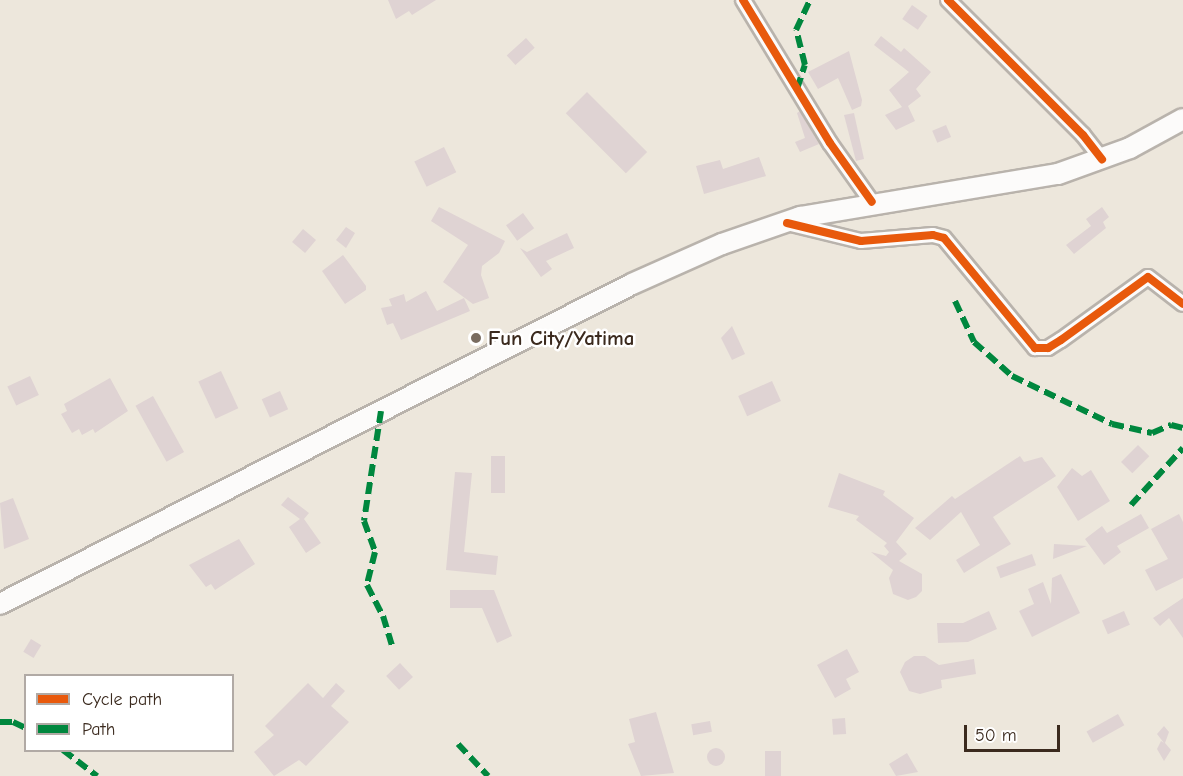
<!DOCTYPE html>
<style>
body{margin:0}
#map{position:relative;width:1183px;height:776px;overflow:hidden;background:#ede7dc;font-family:"Comic Neue",sans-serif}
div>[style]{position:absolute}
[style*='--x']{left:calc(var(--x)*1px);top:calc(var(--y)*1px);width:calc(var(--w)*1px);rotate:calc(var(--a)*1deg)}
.building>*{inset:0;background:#dfd3d3;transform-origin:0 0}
.round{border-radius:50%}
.roads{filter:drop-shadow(2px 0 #b9b3ac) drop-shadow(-2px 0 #b9b3ac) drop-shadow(0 2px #b9b3ac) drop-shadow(0 -2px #b9b3ac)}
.street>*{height:14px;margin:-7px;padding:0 7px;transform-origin:7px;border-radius:7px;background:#fcfbfa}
.secondary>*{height:20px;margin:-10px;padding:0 10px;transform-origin:10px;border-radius:10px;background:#fcfbfa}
.quiet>*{height:6px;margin-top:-3px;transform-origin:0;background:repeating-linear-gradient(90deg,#00873e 0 12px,transparent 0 18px)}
.cycleway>*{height:8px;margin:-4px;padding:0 4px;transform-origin:4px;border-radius:4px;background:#e8590c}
.dots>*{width:16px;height:16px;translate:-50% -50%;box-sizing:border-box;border:3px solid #fff;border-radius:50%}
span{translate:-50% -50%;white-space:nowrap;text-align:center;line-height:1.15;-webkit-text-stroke:5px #fff;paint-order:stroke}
.poi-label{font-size:21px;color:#3b2a1e;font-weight:700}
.left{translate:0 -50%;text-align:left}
.legend{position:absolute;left:24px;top:674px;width:210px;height:78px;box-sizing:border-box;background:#fff;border:2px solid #b1aaa5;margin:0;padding:8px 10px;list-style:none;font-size:18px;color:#3b2a1e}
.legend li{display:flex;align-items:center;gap:12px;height:30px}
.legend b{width:30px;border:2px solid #b1aaa5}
.scale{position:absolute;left:964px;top:725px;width:96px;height:27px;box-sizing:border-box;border:3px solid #3b2a1e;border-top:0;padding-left:8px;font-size:18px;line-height:21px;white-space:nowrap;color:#3b2a1e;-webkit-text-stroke:4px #fff;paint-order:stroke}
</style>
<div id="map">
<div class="building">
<div style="clip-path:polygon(388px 0,436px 0,412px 15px,409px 11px,396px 19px)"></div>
<div style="left:912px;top:5px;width:19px;height:17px;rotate:35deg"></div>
<div style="clip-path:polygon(881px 36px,901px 52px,904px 48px,931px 72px,916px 89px,921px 96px,908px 106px,915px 121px,896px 130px,885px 115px,902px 107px,889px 90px,909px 72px,874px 45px)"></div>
<div style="left:526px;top:38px;width:13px;height:26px;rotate:48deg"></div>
<div style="clip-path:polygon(849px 51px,862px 100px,861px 106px,852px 110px,838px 78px,818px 89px,808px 72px)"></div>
<div style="left:587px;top:92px;width:85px;height:30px;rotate:45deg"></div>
<div style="clip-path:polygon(800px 111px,819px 144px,800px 152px,795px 142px,805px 138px,797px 113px)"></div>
<div style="clip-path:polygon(854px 113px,864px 159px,856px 161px,844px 115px)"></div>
<div style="left:946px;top:125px;width:13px;height:15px;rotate:67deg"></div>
<div style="left:444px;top:147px;width:28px;height:33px;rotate:64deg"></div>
<div style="clip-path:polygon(759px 157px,766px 176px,704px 194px,696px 166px,720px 160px,723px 169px)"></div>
<div style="clip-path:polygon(439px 207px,505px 241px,499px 253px,482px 266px,481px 275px,489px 298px,473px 304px,443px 282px,468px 245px,431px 221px)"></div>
<div style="clip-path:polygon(1102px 207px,1109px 217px,1103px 222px,1106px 228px,1074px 254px,1066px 245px,1091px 226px,1086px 219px)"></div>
<div style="left:523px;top:213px;width:19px;height:21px;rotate:54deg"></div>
<div style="clip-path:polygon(346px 227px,355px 233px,346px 248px,336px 240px)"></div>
<div style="left:303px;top:229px;width:17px;height:17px;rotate:40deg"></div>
<div style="clip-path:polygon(567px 233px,574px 248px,546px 261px,552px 269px,541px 277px,520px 248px,527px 252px)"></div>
<div style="clip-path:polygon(343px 255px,366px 286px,366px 290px,345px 304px,322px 271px)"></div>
<div style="clip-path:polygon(426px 291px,437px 311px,464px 298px,470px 311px,401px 340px,393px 323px,387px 325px,381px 308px,392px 306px,389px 299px,404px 294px,406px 302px)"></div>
<div style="clip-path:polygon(732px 326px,745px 354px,732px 360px,721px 338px)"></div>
<div style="left:221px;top:371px;width:41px;height:25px;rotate:65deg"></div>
<div style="left:30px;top:376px;width:21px;height:25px;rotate:65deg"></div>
<div style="clip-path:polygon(110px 378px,128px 411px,95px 433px,93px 429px,82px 435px,79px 429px,72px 433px,61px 414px,67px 411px,64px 404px)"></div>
<div style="left:772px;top:381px;width:22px;height:37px;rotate:66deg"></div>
<div style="left:280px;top:391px;width:20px;height:20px;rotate:66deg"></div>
<div style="left:153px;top:396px;width:64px;height:20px;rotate:61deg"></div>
<div style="left:1138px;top:445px;width:16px;height:24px;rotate:45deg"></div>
<div style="left:491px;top:456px;width:14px;height:37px"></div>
<div style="clip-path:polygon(1020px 456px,1024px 462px,1042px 457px,1056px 476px,993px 517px,1011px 544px,964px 573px,956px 560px,980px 545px,961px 512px,930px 540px,915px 528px,952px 496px,955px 499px)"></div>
<div style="clip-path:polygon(1072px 468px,1082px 476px,1091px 470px,1110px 501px,1078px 521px,1057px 487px)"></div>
<div style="clip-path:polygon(455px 472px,472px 473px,464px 552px,498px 556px,496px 575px,446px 570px)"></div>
<div style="clip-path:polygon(839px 473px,885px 491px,883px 495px,914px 518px,896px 542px,907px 554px,899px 561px,922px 574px,922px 591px,916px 597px,908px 600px,893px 594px,889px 578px,893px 570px,871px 552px,886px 556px,889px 552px,884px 546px,887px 543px,856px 520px,859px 516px,828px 507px)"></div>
<div style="clip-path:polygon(288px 497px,309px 513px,304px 519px,321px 543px,306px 553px,289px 527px,300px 519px,281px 505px)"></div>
<div style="clip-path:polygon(13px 498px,29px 539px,4px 549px,0 503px)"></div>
<div style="clip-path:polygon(1141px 514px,1149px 528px,1117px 546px,1121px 552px,1104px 565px,1085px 539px,1102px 526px,1107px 533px)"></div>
<div style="clip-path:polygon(1179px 514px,1183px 522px,1183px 578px,1156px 591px,1145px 570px,1168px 559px,1151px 529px)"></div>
<div style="clip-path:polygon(239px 539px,255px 564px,215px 590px,211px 584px,206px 587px,189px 565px)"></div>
<div style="clip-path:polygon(1054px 544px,1087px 546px,1053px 559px)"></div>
<div style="left:1032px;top:554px;width:12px;height:38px;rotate:70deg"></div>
<div style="clip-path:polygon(1061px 574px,1080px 613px,1032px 637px,1019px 611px,1034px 604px,1028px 589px,1043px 582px,1051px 604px,1052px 578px)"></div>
<div style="clip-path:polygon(450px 590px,494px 590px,512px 636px,497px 643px,482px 608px,450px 608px)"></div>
<div style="clip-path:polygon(1183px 598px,1183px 638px,1169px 618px,1160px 626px,1153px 618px)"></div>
<div style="clip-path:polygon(989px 611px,997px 629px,968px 642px,938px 643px,937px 623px,963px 623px)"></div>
<div style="left:1124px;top:611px;width:15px;height:24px;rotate:67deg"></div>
<div style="left:31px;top:639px;width:12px;height:15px;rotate:31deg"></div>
<div style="clip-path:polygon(847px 649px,859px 672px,846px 679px,851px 689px,835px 698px,817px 665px)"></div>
<div style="clip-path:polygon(914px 656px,925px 656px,939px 665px,974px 659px,976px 674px,941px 680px,942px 688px,920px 694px,909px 691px,900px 672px,905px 662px)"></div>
<div style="left:400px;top:663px;width:19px;height:19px;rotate:47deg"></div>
<div style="clip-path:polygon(308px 683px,323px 698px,336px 683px,345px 691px,331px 706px,349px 722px,306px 766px,299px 760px,274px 776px,254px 752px,274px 735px,265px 726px)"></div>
<div style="clip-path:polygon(656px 712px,674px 773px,641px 776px,628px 744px,635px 742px,629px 719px)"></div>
<div style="left:1118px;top:714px;width:13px;height:36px;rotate:61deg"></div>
<div style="left:845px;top:718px;width:16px;height:13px;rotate:86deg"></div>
<div style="left:710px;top:721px;width:11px;height:19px;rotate:80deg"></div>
<div style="clip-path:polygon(1164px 726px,1169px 732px,1165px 743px,1171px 750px,1164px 761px,1157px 749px,1161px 741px,1164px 743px,1157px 734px)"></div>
<div class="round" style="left:707px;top:748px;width:18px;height:18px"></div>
<div style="left:765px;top:751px;width:16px;height:25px"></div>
<div style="clip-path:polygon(907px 753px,918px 772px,896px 776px,889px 764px)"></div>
</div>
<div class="roads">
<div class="street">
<div style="--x:743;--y:0;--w:167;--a:58.7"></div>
<div style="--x:830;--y:143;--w:72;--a:54.6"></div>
<div style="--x:948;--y:0;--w:191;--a:45"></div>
<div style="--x:1083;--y:135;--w:31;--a:52"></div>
<div style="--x:787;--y:223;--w:76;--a:13.7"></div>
<div style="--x:861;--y:241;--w:72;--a:-4.8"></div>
<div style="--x:933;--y:235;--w:11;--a:15"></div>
<div style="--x:944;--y:238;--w:143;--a:50.4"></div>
<div style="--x:1035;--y:348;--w:13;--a:0"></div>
<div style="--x:1048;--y:348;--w:15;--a:-32"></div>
<div style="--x:1061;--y:340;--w:107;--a:-35.9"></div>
<div style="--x:1148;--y:277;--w:44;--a:37.6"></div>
</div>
<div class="secondary">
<div style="--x:0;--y:604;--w:708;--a:-26.85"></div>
<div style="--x:632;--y:284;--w:98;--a:-24"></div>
<div style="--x:722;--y:244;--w:83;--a:-19.1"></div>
<div style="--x:800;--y:217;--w:262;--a:-9.5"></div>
<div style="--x:1058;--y:174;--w:77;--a:-19.9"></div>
<div style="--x:1130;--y:148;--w:60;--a:-28.7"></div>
</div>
</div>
<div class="quiet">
<div style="--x:797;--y:89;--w:25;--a:-72"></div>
<div style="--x:805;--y:65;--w:36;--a:-104"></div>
<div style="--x:796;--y:30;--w:33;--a:-65"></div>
<div style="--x:955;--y:301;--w:45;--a:65.1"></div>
<div style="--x:974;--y:342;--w:51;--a:41.8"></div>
<div style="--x:1012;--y:376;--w:111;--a:25.6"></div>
<div style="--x:1112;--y:424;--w:41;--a:12.7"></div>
<div style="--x:1152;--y:433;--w:21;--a:-23"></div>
<div style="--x:1171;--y:425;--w:12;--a:14"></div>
<div style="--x:381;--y:411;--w:111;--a:98.8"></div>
<div style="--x:364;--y:521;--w:33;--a:70"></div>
<div style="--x:375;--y:552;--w:34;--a:104"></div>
<div style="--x:367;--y:585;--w:35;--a:63"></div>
<div style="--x:383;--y:616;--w:34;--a:73"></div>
<div style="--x:1131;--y:505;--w:77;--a:-47.6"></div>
<div style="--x:0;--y:722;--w:13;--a:0"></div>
<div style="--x:13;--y:722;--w:14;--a:25"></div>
<div style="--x:458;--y:744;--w:44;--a:46.8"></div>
<div style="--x:63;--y:750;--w:43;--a:37.4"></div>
</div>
<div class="cycleway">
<div style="--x:743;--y:0;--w:167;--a:58.7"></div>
<div style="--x:830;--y:143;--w:72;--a:54.6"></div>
<div style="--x:948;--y:0;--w:191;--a:45"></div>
<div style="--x:1083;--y:135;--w:31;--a:52"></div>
<div style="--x:787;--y:223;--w:76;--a:13.7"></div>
<div style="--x:861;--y:241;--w:72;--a:-4.8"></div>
<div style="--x:933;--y:235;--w:11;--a:15"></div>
<div style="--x:944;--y:238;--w:143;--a:50.4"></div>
<div style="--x:1035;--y:348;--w:13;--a:0"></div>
<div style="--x:1048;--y:348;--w:15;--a:-32"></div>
<div style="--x:1061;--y:340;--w:107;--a:-35.9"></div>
<div style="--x:1148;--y:277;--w:44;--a:37.6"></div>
</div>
<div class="dots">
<div style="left:476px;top:338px;background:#796c60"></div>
</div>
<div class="poi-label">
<span class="left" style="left:488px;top:338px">Fun City/Yatima</span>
</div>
<ul class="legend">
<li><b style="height:8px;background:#e8590c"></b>Cycle path</li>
<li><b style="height:8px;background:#00873e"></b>Path</li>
</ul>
<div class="scale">50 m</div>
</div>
